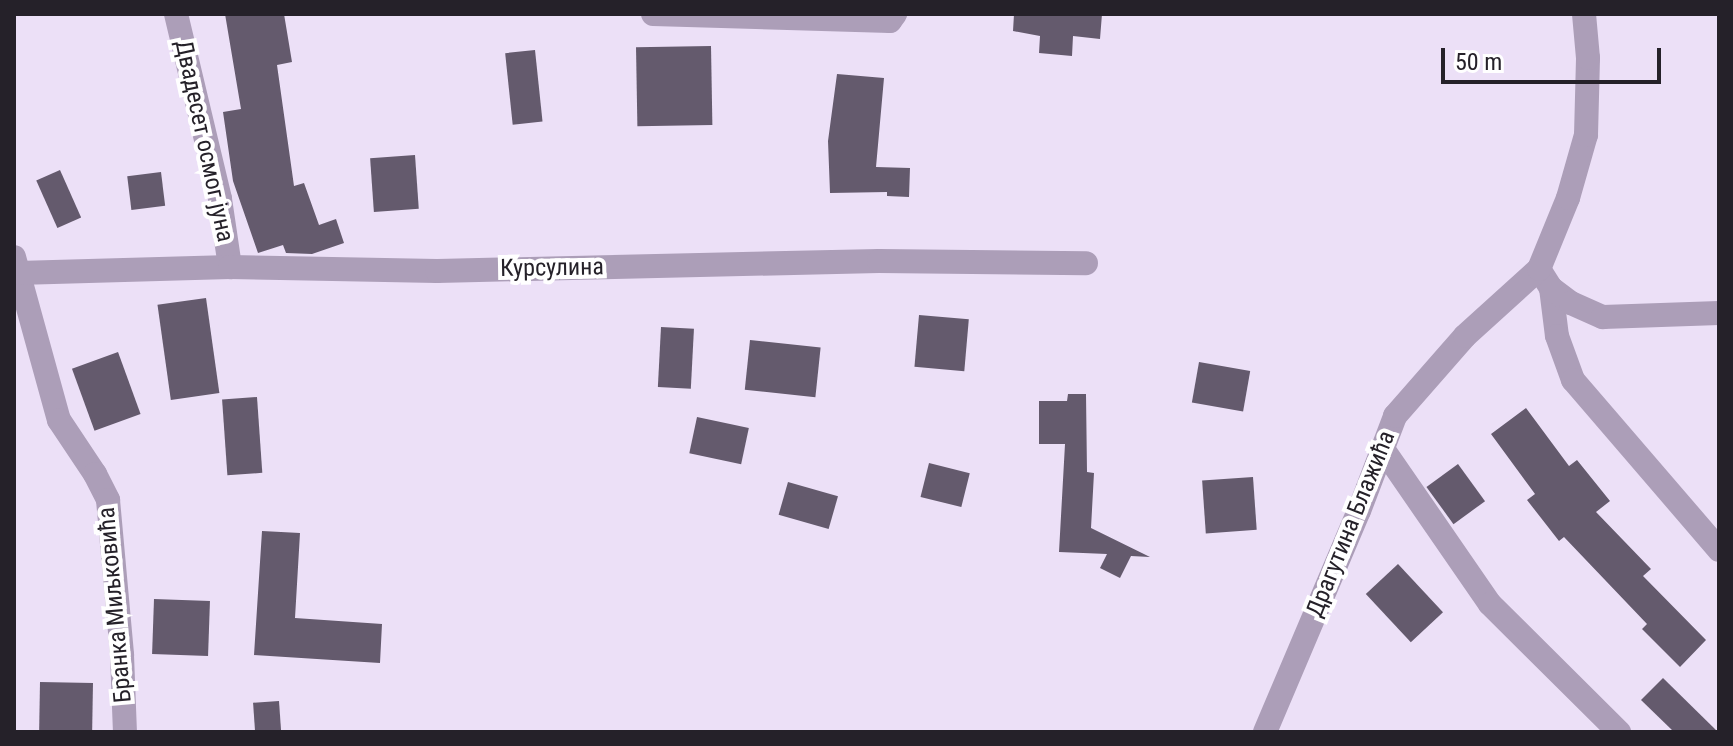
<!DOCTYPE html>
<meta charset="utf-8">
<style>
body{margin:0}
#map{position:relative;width:1733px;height:746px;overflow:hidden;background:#ece0f7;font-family:"Roboto Condensed",sans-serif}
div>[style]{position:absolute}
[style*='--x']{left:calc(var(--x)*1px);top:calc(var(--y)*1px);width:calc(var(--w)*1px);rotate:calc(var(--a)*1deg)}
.building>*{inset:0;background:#645a6d;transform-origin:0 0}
.street>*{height:24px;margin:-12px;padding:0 12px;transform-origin:12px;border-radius:12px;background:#ac9eb8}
span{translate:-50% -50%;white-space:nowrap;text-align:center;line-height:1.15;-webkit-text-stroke:8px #fff;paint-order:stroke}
.street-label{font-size:24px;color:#252129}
.frame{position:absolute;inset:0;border:16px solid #252129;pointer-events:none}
.scale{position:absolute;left:1441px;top:48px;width:220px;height:36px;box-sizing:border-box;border:4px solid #252129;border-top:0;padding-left:10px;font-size:24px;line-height:28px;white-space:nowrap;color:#252129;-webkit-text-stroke:6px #fff;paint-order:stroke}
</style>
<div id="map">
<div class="building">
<div style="clip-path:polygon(225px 14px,284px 14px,292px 62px,277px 65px,294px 186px,304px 183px,319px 225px,336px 219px,344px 243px,312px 254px,286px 253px,283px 245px,258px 253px,233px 181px,223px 112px,241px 109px)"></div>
<div style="clip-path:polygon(1014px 14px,1102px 14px,1100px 39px,1073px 36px,1072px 56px,1039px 53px,1040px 36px,1013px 31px)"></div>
<div style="left:711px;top:46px;width:79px;height:75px;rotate:89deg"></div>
<div style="left:535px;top:50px;width:72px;height:30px;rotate:84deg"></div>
<div style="clip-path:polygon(837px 74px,884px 78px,876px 167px,910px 168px,909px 197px,887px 196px,887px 192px,830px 193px,828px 141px)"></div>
<div style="left:415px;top:155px;width:54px;height:45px;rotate:86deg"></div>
<div style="left:60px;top:170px;width:52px;height:26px;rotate:66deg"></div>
<div style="left:161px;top:172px;width:34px;height:34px;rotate:83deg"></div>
<div style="left:206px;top:298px;width:96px;height:49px;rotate:82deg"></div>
<div style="left:919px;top:315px;width:50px;height:52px;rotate:5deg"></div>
<div style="left:661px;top:327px;width:33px;height:60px;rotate:3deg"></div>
<div style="left:750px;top:340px;width:71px;height:50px;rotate:6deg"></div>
<div style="left:118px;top:352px;width:66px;height:49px;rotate:70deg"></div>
<div style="left:1199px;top:362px;width:52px;height:41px;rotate:10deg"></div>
<div style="clip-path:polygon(1068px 394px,1086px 394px,1087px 472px,1094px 473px,1091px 528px,1150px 557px,1131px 556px,1120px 578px,1100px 568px,1107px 554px,1059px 552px,1065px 444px,1039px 444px,1039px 401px,1067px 401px)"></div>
<div style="left:257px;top:397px;width:76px;height:35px;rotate:86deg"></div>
<div style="clip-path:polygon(1526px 408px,1569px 466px,1577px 460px,1610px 501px,1596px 512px,1651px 569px,1643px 576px,1706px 640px,1680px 667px,1642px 629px,1647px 624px,1564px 537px,1559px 541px,1527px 500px,1535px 494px,1491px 434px)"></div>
<div style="left:697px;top:417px;width:53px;height:37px;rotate:12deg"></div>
<div style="left:929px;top:463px;width:42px;height:35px;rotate:14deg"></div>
<div style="left:1458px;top:464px;width:46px;height:39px;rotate:54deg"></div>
<div style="left:1253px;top:477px;width:53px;height:51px;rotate:86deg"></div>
<div style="left:788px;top:482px;width:52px;height:34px;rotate:16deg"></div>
<div style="clip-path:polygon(262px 531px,300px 533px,295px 618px,382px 624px,380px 663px,254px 655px)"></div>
<div style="left:1398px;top:564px;width:66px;height:44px;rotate:47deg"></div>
<div style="left:154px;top:599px;width:56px;height:55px;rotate:2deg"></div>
<div style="clip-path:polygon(1663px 678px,1718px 732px,1674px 732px,1641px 700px)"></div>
<div style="left:40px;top:682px;width:53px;height:50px;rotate:1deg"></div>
<div style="left:279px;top:701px;width:31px;height:26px;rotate:86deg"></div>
</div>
<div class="street">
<div style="--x:176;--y:14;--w:190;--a:76.6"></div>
<div style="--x:220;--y:199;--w:69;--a:81.6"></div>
<div style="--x:653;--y:14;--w:237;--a:1.7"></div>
<div style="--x:890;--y:21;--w:9;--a:-54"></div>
<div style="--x:14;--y:257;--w:169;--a:74.6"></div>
<div style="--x:59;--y:420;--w:65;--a:56.3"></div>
<div style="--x:95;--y:474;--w:29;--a:63"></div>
<div style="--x:108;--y:500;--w:156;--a:84.8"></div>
<div style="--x:122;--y:655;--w:77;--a:87.8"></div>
<div style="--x:1539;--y:269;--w:22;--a:58"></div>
<div style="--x:1551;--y:288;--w:48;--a:82.9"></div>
<div style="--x:1557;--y:336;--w:47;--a:70"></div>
<div style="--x:1573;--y:380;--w:224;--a:49.3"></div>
<div style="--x:18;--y:273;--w:212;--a:-1.6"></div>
<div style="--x:230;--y:267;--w:207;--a:1.1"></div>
<div style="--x:437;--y:271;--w:442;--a:-1.3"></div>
<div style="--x:879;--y:261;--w:207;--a:0.6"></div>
<div style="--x:1551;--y:288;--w:25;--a:37"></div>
<div style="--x:1571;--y:303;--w:35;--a:24"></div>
<div style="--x:1603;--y:317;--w:116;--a:-2"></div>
<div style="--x:1383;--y:449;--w:188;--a:55.4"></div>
<div style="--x:1490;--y:604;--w:182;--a:44.8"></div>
<div style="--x:1265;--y:732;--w:240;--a:-67"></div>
<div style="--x:1359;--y:511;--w:102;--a:-69.2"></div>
<div style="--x:1395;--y:416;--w:106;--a:-48.8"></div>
<div style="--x:1465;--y:336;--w:100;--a:-42.2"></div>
<div style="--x:1539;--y:269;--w:77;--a:-67.8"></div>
<div style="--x:1568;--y:198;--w:66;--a:-74.1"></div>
<div style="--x:1586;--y:135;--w:77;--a:-88.5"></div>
<div style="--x:1588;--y:58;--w:44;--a:-95.2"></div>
</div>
<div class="street-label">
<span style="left:204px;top:141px;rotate:78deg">Двадесет осмог јуна</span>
<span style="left:552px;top:268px;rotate:-1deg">Курсулина</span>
<span style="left:1351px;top:524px;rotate:-68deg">Драгутина Блажића</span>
<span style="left:115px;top:605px;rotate:-95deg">Бранка Миљковића</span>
</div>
<div class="frame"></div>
<div class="scale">50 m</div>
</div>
